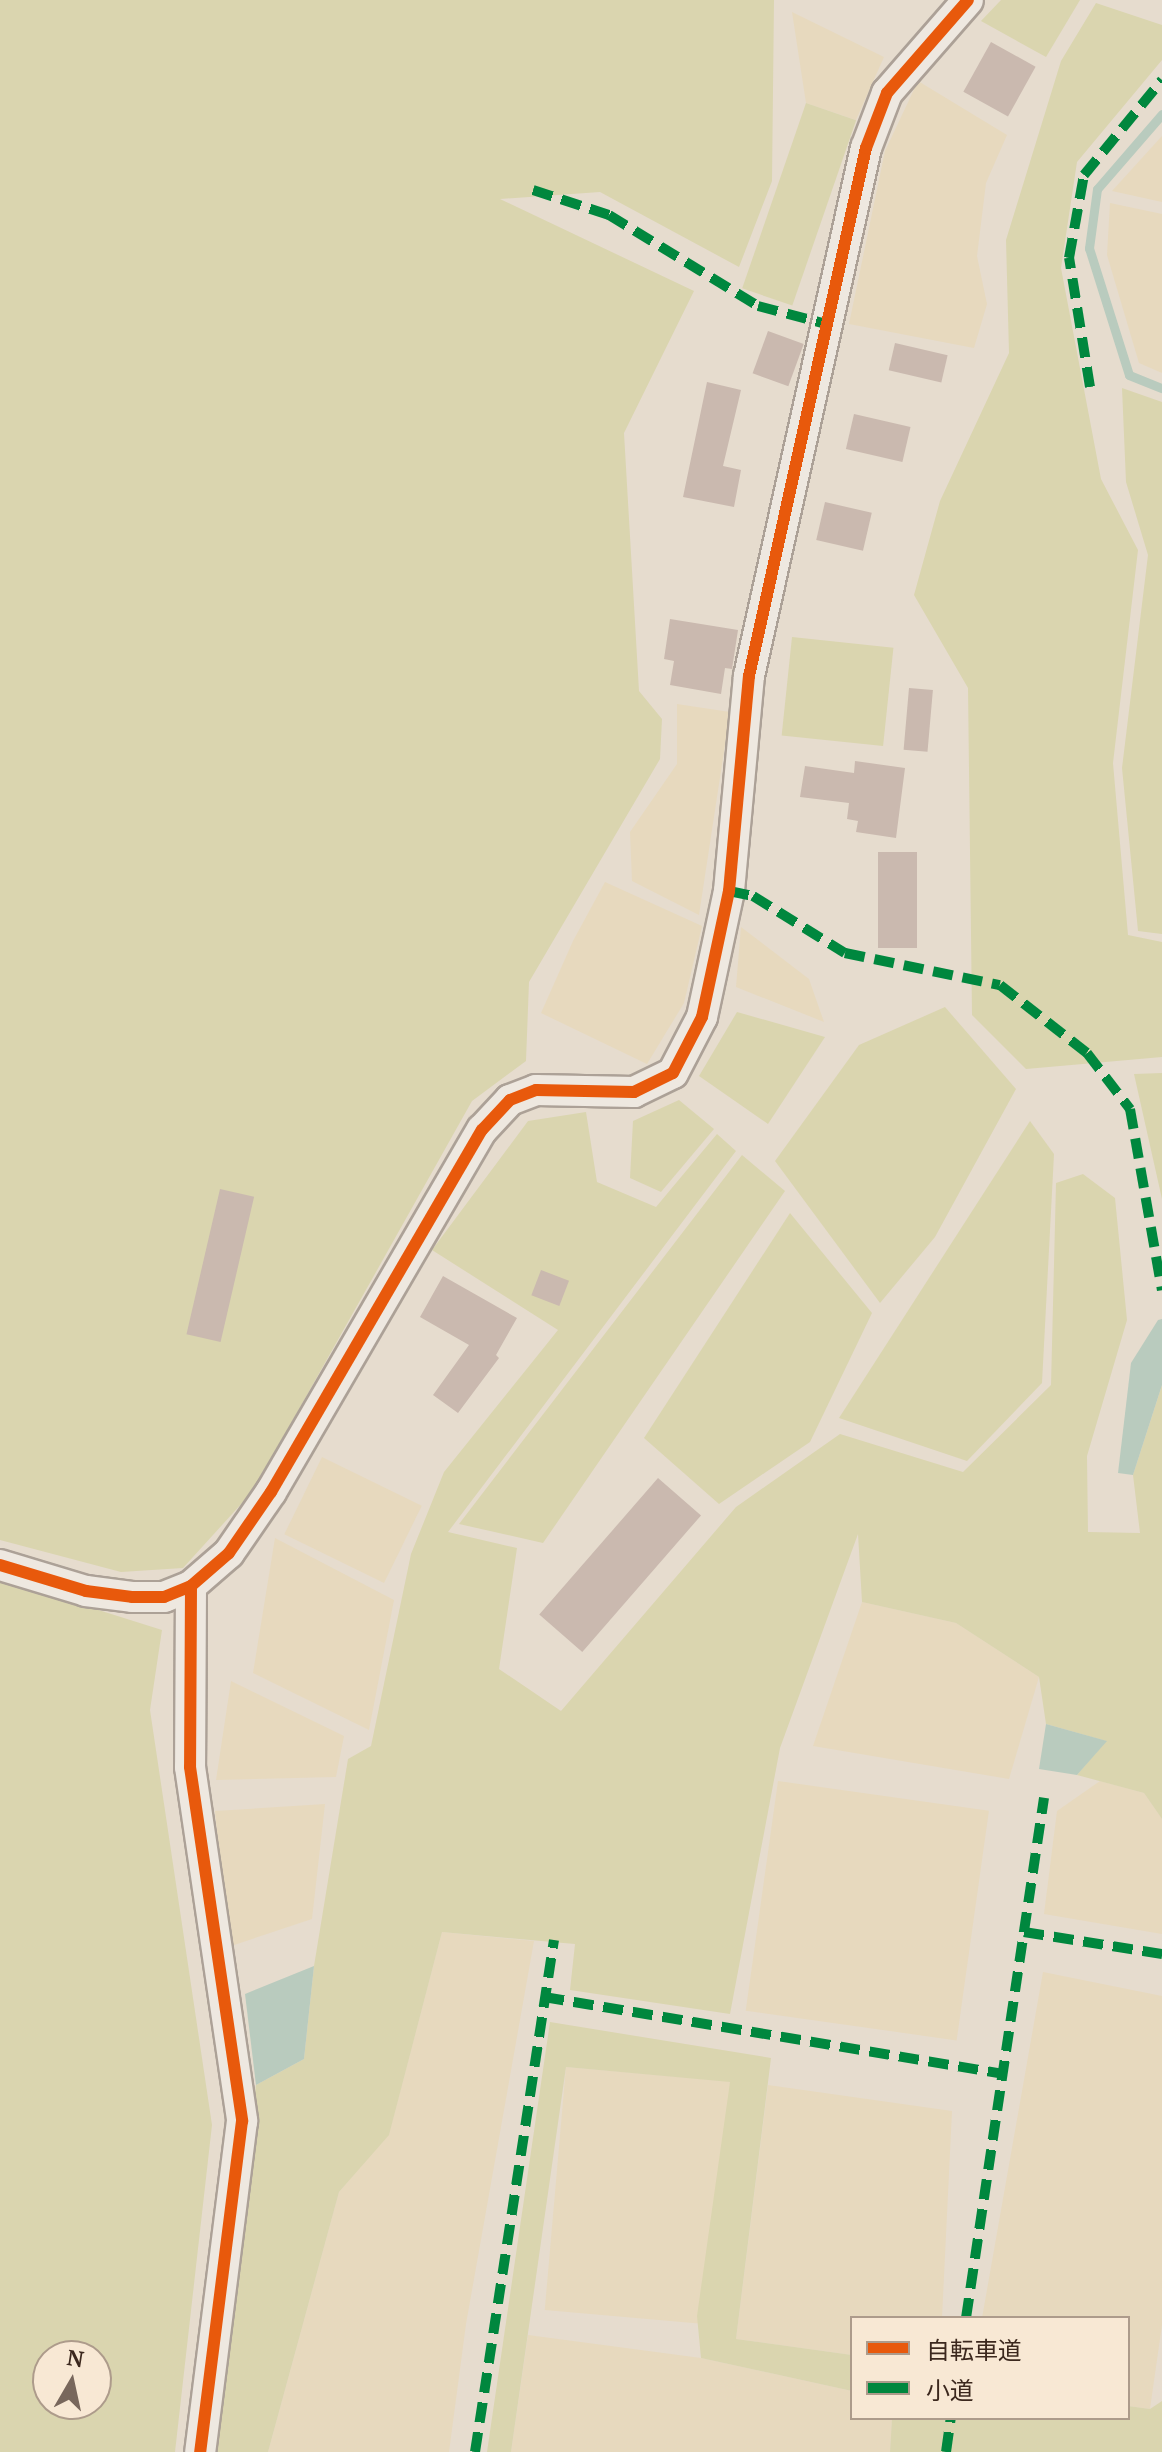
<!DOCTYPE html>
<meta charset="utf-8">
<style>
body{margin:0}
#map{position:relative;width:1162px;height:2452px;overflow:hidden;background:#e6dcce;font-family:"PT Serif","Noto Sans JP",serif}
div>[style]{position:absolute}
[style*='--x']{left:calc(var(--x)*1px);top:calc(var(--y)*1px);width:calc(var(--w)*1px);rotate:calc(var(--a)*1deg)}
.farmland>*{inset:0;background:#e7d9be;transform-origin:0 0}
.green>*{inset:0;background:#dad5af;transform-origin:0 0}
.water>*{inset:0;background:#b9cbbe}
.stream>*{height:9px;margin:-4.5px;padding:0 4.5px;transform-origin:4.5px;border-radius:4.5px;background:#b9cbbe}
.building>*{inset:0;background:#cab9af;transform-origin:0 0}
.roads{filter:drop-shadow(2px 0 #aca197) drop-shadow(-2px 0 #aca197) drop-shadow(0 2px #aca197) drop-shadow(0 -2px #aca197)}
.minor>*{height:30px;margin:-15px;padding:0 15px;transform-origin:15px;border-radius:15px;background:#eee8e0}
.quiet>*{height:10px;margin-top:-5px;transform-origin:0;background:repeating-linear-gradient(90deg,#00873e 0 20px,transparent 0 30px)}
.cycleway>*{height:12px;margin:-6px;padding:0 6px;transform-origin:6px;border-radius:6px;background:#e8590c}
span{translate:-50% -50%;white-space:nowrap;text-align:center;line-height:1.15;-webkit-text-stroke:6px #f8e8d4;paint-order:stroke}
.legend{position:absolute;left:850px;top:2316px;width:280px;height:104px;box-sizing:border-box;background:#f8e8d4;border:2px solid #ad9b8b;margin:0;padding:10px 14px;list-style:none;font-size:24px;color:#3c281e}
.legend li{display:flex;align-items:center;gap:16px;height:40px}
.legend b{width:40px;border:2px solid #ad9b8b}
.north{position:absolute;left:32px;top:2340px;width:80px;height:80px;box-sizing:border-box;background:#f8e8d4;border:2px solid #ad9b8b;border-radius:50%;rotate:9deg;font-size:22px;font-weight:700;line-height:32px;text-align:center;color:#3c281e}
.north::after{content:'';display:block;margin:auto;width:28px;height:36px;background:#78675c;clip-path:polygon(50% 0,100% 100%,50% 72%,0 100%)}
</style>
<div id="map">
<div class="farmland">
<div style="clip-path:polygon(792px 12px,884px 57px,856px 120px,806px 103px)"></div>
<div style="clip-path:polygon(918px 81px,1007px 135px,986px 183px,977px 256px,987px 304px,974px 348px,849px 324px,885px 151px)"></div>
<div style="clip-path:polygon(1162px 136px,1162px 202px,1112px 191px)"></div>
<div style="clip-path:polygon(1110px 203px,1162px 214px,1162px 373px,1139px 363px,1107px 255px)"></div>
<div style="clip-path:polygon(677px 704px,730px 712px,699px 915px,632px 881px,630px 832px,677px 764px)"></div>
<div style="clip-path:polygon(605px 882px,702px 926px,684px 1003px,647px 1064px,541px 1013px,573px 941px)"></div>
<div style="clip-path:polygon(741px 927px,809px 979px,824px 1022px,736px 987px)"></div>
<div style="left:322px;top:1457px;width:111px;height:86px;rotate:26deg"></div>
<div style="clip-path:polygon(275px 1538px,394px 1600px,369px 1730px,253px 1673px)"></div>
<div style="clip-path:polygon(862px 1602px,956px 1623px,1039px 1677px,1009px 1779px,813px 1746px)"></div>
<div style="clip-path:polygon(231px 1681px,344px 1736px,336px 1777px,216px 1780px)"></div>
<div style="left:778px;top:1781px;width:213px;height:232px;rotate:8deg"></div>
<div style="clip-path:polygon(1100px 1781px,1144px 1793px,1162px 1819px,1162px 1934px,1044px 1914px,1057px 1811px)"></div>
<div style="clip-path:polygon(325px 1804px,312px 1919px,228px 1947px,215px 1811px)"></div>
<div style="clip-path:polygon(442px 1932px,534px 1941px,466px 2324px,449px 2452px,268px 2452px,339px 2192px,389px 2134px)"></div>
<div style="clip-path:polygon(1043px 1972px,1162px 1996px,1162px 2325px,1150px 2409px,1128px 2406px,1128px 2318px,982px 2318px)"></div>
<div style="left:566px;top:2067px;width:166px;height:244px;rotate:5deg"></div>
<div style="clip-path:polygon(768px 2085px,952px 2111px,942px 2318px,852px 2318px,852px 2355px,736px 2339px)"></div>
<div style="clip-path:polygon(528px 2335px,701px 2358px,852px 2391px,852px 2418px,892px 2418px,890px 2452px,511px 2452px)"></div>
</div>
<div class="green">
<div style="clip-path:polygon(0 0,774px 0,772px 181px,739px 267px,600px 192px,500px 199px,694px 291px,624px 433px,639px 691px,662px 719px,660px 759px,529px 982px,526px 1061px,472px 1101px,253px 1491px,183px 1568px,121px 1572px,0 1540px)"></div>
<div style="clip-path:polygon(1001px 0,1080px 0,1046px 57px,981px 21px)"></div>
<div style="clip-path:polygon(1096px 3px,1162px 25px,1162px 60px,1077px 162px,1061px 268px,1101px 479px,1138px 550px,1113px 763px,1128px 935px,1162px 942px,1162px 1057px,1026px 1069px,972px 1015px,968px 688px,914px 595px,940px 501px,1009px 353px,1006px 240px,1061px 61px)"></div>
<div style="left:806px;top:103px;width:53px;height:196px;rotate:19deg"></div>
<div style="clip-path:polygon(1122px 388px,1162px 402px,1162px 934px,1138px 931px,1122px 768px,1148px 555px,1126px 482px)"></div>
<div style="left:792px;top:637px;width:102px;height:99px;rotate:6deg"></div>
<div style="clip-path:polygon(945px 1007px,1016px 1089px,935px 1237px,880px 1303px,775px 1161px,859px 1045px)"></div>
<div style="clip-path:polygon(737px 1012px,825px 1037px,768px 1124px,699px 1076px)"></div>
<div style="clip-path:polygon(1162px 1073px,1162px 1199px,1134px 1074px)"></div>
<div style="clip-path:polygon(679px 1100px,714px 1129px,661px 1192px,630px 1178px,633px 1121px)"></div>
<div style="clip-path:polygon(586px 1112px,597px 1182px,656px 1207px,717px 1134px,736px 1151px,448px 1532px,517px 1548px,499px 1669px,561px 1711px,736px 1507px,840px 1434px,963px 1472px,1051px 1385px,1056px 1183px,1083px 1174px,1115px 1198px,1127px 1320px,1087px 1456px,1088px 1532px,1140px 1533px,1133px 1475px,1162px 1385px,1162px 1819px,1144px 1793px,1077px 1775px,1106px 1741px,1046px 1724px,1039px 1677px,956px 1623px,862px 1602px,858px 1534px,780px 1748px,730px 2014px,570px 1990px,575px 1944px,442px 1932px,389px 2135px,339px 2192px,268px 2452px,212px 2452px,256px 2085px,304px 2059px,314px 1966px,348px 1759px,371px 1746px,411px 1554px,444px 1472px,558px 1330px,432px 1250px,528px 1121px)"></div>
<div style="clip-path:polygon(1030px 1121px,1054px 1154px,1042px 1383px,967px 1461px,839px 1418px)"></div>
<div style="clip-path:polygon(742px 1155px,785px 1191px,543px 1543px,459px 1524px)"></div>
<div style="clip-path:polygon(790px 1213px,872px 1313px,810px 1442px,719px 1504px,644px 1438px)"></div>
<div style="clip-path:polygon(evenodd,0 1579px,162px 1630px,150px 1710px,212px 2125px,175px 2452px,0 2452px,0 1579px,48px 2356px,96px 2356px,96px 2404px,48px 2404px,48px 2356px)"></div>
<div style="clip-path:polygon(550px 2022px,771px 2058px,736px 2339px,852px 2355px,852px 2391px,701px 2358px,697px 2316px,730px 2082px,566px 2067px,511px 2452px,487px 2452px)"></div>
<div style="clip-path:polygon(1162px 2401px,1162px 2452px,890px 2452px,892px 2418px,1128px 2418px,1128px 2406px,1150px 2409px)"></div>
</div>
<div class="water">
<div style="clip-path:polygon(1162px 1319px,1162px 1385px,1133px 1475px,1118px 1473px,1131px 1363px,1158px 1320px)"></div>
<div style="clip-path:polygon(1046px 1724px,1107px 1741px,1077px 1775px,1039px 1769px)"></div>
<div style="clip-path:polygon(314px 1966px,304px 2059px,256px 2085px,245px 1994px)"></div>
</div>
<div class="stream">
<div style="--x:1162;--y:114;--w:99;--a:130.9"></div>
<div style="--x:1097;--y:189;--w:60;--a:97.7"></div>
<div style="--x:1089;--y:248;--w:133;--a:72.5"></div>
<div style="--x:1129;--y:375;--w:35;--a:22"></div>
</div>
<div class="building">
<div style="left:991px;top:42px;width:51px;height:57px;rotate:29deg"></div>
<div style="left:768px;top:331px;width:38px;height:45px;rotate:20deg"></div>
<div style="left:895px;top:343px;width:54px;height:28px;rotate:13deg"></div>
<div style="clip-path:polygon(707px 382px,741px 390px,723px 466px,741px 470px,734px 507px,683px 497px)"></div>
<div style="left:854px;top:414px;width:58px;height:36px;rotate:13deg"></div>
<div style="left:825px;top:502px;width:48px;height:39px;rotate:13deg"></div>
<div style="clip-path:polygon(670px 619px,738px 630px,732px 669px,725px 668px,721px 694px,670px 685px,674px 661px,664px 659px)"></div>
<div style="left:909px;top:688px;width:24px;height:62px;rotate:5deg"></div>
<div style="clip-path:polygon(855px 761px,905px 768px,896px 838px,856px 832px,858px 821px,847px 819px,849px 803px,800px 797px,805px 766px,854px 773px)"></div>
<div style="left:878px;top:852px;width:39px;height:96px"></div>
<div style="left:220px;top:1189px;width:35px;height:149px;rotate:13deg"></div>
<div style="left:541px;top:1270px;width:30px;height:27px;rotate:21deg"></div>
<div style="clip-path:polygon(443px 1276px,517px 1318px,496px 1355px,499px 1358px,458px 1413px,433px 1395px,469px 1345px,420px 1317px)"></div>
<div style="left:658px;top:1478px;width:57px;height:181px;rotate:41deg"></div>
</div>
<div class="roads">
<div class="minor">
<div style="--x:0;--y:1565;--w:90;--a:16.8"></div>
<div style="--x:86;--y:1591;--w:46;--a:7.4"></div>
<div style="--x:132;--y:1597;--w:32;--a:0"></div>
<div style="--x:164;--y:1597;--w:29;--a:-22"></div>
<div style="--x:191;--y:1586;--w:50;--a:-41"></div>
<div style="--x:229;--y:1553;--w:74;--a:-55.5"></div>
<div style="--x:271;--y:1492;--w:419;--a:-59.8"></div>
<div style="--x:482;--y:1130;--w:41;--a:-47"></div>
<div style="--x:510;--y:1100;--w:28;--a:-21"></div>
<div style="--x:536;--y:1090;--w:98;--a:1.2"></div>
<div style="--x:634;--y:1092;--w:43;--a:-26"></div>
<div style="--x:673;--y:1073;--w:63;--a:-62.6"></div>
<div style="--x:702;--y:1017;--w:129;--a:-77.9"></div>
<div style="--x:729;--y:891;--w:216;--a:-84.7"></div>
<div style="--x:749;--y:676;--w:541;--a:-77.51"></div>
<div style="--x:866;--y:148;--w:59;--a:-69.1"></div>
<div style="--x:887;--y:93;--w:123;--a:-48.9"></div>
<div style="--x:191;--y:1586;--w:181;--a:90.3"></div>
<div style="--x:190;--y:1767;--w:358;--a:81.6"></div>
<div style="--x:242;--y:2121;--w:334;--a:97.2"></div>
</div>
</div>
<div class="quiet">
<div style="--x:533;--y:190;--w:80;--a:18.2"></div>
<div style="--x:609;--y:215;--w:175;--a:31.4"></div>
<div style="--x:758;--y:306;--w:74;--a:14.8"></div>
<div style="--x:1090;--y:387;--w:131;--a:-99.2"></div>
<div style="--x:1069;--y:258;--w:84;--a:-79.8"></div>
<div style="--x:1084;--y:175;--w:123;--a:-50.6"></div>
<div style="--x:729;--y:891;--w:25;--a:12"></div>
<div style="--x:753;--y:896;--w:108;--a:31.8"></div>
<div style="--x:845;--y:953;--w:158;--a:11.7"></div>
<div style="--x:1000;--y:985;--w:110;--a:38"></div>
<div style="--x:1087;--y:1053;--w:71;--a:52.5"></div>
<div style="--x:1130;--y:1109;--w:184;--a:80"></div>
<div style="--x:1024;--y:1932;--w:140;--a:9.1"></div>
<div style="--x:544;--y:1997;--w:464;--a:9.5"></div>
<div style="--x:966;--y:2318;--w:526;--a:-81.47"></div>
<div style="--x:475;--y:2452;--w:518;--a:-81.23"></div>
<div style="--x:946;--y:2452;--w:34;--a:-82"></div>
</div>
<div class="cycleway">
<div style="--x:0;--y:1565;--w:90;--a:16.8"></div>
<div style="--x:86;--y:1591;--w:46;--a:7.4"></div>
<div style="--x:132;--y:1597;--w:32;--a:0"></div>
<div style="--x:164;--y:1597;--w:29;--a:-22"></div>
<div style="--x:191;--y:1586;--w:50;--a:-41"></div>
<div style="--x:229;--y:1553;--w:74;--a:-55.5"></div>
<div style="--x:271;--y:1492;--w:419;--a:-59.8"></div>
<div style="--x:482;--y:1130;--w:41;--a:-47"></div>
<div style="--x:510;--y:1100;--w:28;--a:-21"></div>
<div style="--x:536;--y:1090;--w:98;--a:1.2"></div>
<div style="--x:634;--y:1092;--w:43;--a:-26"></div>
<div style="--x:673;--y:1073;--w:63;--a:-62.6"></div>
<div style="--x:702;--y:1017;--w:129;--a:-77.9"></div>
<div style="--x:729;--y:891;--w:216;--a:-84.7"></div>
<div style="--x:749;--y:676;--w:541;--a:-77.51"></div>
<div style="--x:866;--y:148;--w:59;--a:-69.1"></div>
<div style="--x:887;--y:93;--w:123;--a:-48.9"></div>
<div style="--x:191;--y:1586;--w:181;--a:90.3"></div>
<div style="--x:190;--y:1767;--w:358;--a:81.6"></div>
<div style="--x:242;--y:2121;--w:334;--a:97.2"></div>
</div>
<ul class="legend">
<li><b style="height:10px;background:#e8590c"></b>自転車道</li>
<li><b style="height:10px;background:#00873e"></b>小道</li>
</ul>
<div class="north">N</div>
</div>
